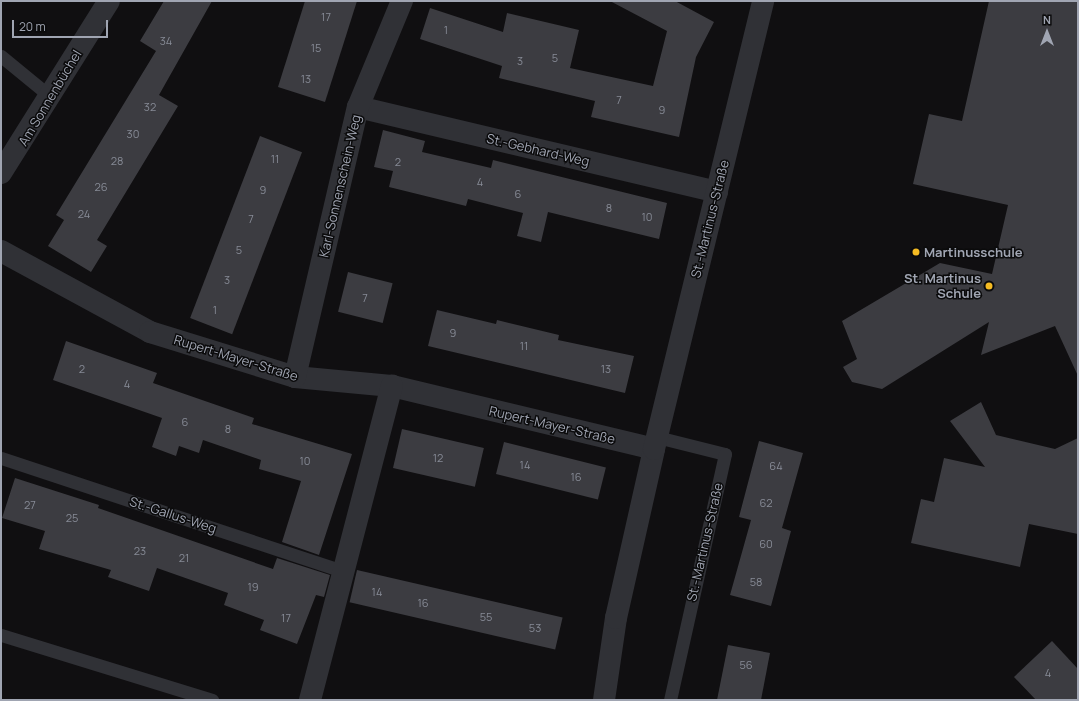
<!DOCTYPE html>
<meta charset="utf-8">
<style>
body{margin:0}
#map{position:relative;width:1079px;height:701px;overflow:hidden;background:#100f11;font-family:Manrope,sans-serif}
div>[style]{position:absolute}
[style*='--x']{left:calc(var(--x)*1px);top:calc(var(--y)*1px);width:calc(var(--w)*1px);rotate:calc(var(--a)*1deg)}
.building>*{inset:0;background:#3c3c41;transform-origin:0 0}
.service>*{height:13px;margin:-6.5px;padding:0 6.5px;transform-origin:6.5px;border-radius:6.5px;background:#303136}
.minor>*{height:22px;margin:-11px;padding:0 11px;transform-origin:11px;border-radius:11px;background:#303136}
.dots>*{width:11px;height:11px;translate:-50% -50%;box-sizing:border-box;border:2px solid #0b0b0c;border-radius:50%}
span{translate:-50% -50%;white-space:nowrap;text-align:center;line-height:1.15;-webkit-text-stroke:3px #0b0b0c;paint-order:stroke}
.number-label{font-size:11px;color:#878b96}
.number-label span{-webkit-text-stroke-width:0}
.street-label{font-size:13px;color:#a0a5b2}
.poi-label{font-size:13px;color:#a0a5b2;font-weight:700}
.left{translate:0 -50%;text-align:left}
.right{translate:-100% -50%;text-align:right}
.frame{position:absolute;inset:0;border:2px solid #a0a5b2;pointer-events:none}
.north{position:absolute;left:1027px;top:12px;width:40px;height:40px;-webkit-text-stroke:3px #0b0b0c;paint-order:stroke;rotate:0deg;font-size:11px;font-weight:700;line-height:16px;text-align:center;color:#a0a5b2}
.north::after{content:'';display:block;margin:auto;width:14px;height:18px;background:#a0a5b2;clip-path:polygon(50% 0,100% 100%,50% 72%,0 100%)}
.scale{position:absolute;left:12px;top:20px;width:96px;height:18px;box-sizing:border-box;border:2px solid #a0a5b2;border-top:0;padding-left:5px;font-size:12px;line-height:14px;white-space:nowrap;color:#a0a5b2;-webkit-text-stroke:3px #0b0b0c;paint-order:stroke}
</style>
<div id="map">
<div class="building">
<div style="clip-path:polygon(164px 1px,212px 1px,159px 95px,178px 106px,97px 240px,107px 246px,91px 272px,48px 246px,64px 220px,56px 215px,156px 51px,140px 41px)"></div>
<div style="clip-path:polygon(305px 1px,357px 1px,325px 102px,278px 87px)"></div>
<div style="clip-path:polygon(610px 1px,675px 1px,714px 22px,696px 57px,679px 137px,591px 117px,595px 101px,499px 78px,502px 66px,420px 39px,430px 8px,503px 32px,507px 13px,579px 30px,570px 68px,653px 86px,667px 31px)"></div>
<div style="clip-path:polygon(989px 1px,1078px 1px,1078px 376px,1055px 326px,981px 355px,989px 322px,882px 389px,852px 382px,843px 367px,857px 359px,842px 321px,940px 263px,992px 274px,1008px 205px,913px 184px,929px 114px,962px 121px)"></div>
<div style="clip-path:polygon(383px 130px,425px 141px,422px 152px,491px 168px,493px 160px,667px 203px,659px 239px,548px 212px,541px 242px,517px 236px,523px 213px,468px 199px,466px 206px,389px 187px,393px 171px,374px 167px)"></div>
<div style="left:260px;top:136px;width:45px;height:195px;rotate:21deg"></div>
<div style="left:348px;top:272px;width:46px;height:41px;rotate:14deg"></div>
<div style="clip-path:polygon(437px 310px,496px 324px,497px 320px,559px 335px,558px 340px,634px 356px,625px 393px,428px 346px)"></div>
<div style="clip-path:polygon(66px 341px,157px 373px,153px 383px,254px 418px,252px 424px,352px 454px,319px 555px,282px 542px,301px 481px,259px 469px,261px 460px,203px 440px,199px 453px,179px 446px,176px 456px,152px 447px,162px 418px,53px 380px)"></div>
<div style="clip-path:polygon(981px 402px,996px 435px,1055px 449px,1078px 438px,1078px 534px,1029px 524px,1020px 567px,911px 543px,921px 499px,934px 502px,944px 458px,985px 467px,950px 421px)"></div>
<div style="left:402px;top:429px;width:84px;height:40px;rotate:13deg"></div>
<div style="clip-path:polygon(759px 441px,803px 453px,782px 528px,791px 531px,771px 606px,730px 595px,751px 520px,739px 517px)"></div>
<div style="left:504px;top:442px;width:105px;height:33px;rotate:14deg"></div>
<div style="clip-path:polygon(15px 478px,99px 505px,98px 508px,273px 569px,277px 558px,330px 575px,324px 597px,316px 595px,297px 644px,260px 630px,264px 620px,224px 605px,228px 593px,157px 568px,149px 591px,108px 577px,111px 570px,39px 549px,45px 531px,2px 518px)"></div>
<div style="left:357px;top:570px;width:211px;height:33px;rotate:13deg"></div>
<div style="clip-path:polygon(1052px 641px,1078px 669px,1078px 700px,1036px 700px,1014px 677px)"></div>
<div style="clip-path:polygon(728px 645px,770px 653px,761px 700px,717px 700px)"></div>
</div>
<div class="service">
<div style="--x:1;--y:56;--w:65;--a:39.4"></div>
<div style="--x:657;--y:437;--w:70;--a:14"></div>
<div style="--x:725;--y:454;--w:252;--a:102.6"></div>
<div style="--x:1;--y:458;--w:363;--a:18.3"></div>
<div style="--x:1;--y:635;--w:221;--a:17.1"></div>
</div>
<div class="minor">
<div style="--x:358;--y:107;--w:369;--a:13.3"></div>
<div style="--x:1;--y:173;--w:203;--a:-57.9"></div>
<div style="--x:1;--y:251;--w:170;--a:28.5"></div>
<div style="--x:150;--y:332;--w:152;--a:17.2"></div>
<div style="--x:295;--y:377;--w:97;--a:5.3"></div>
<div style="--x:392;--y:386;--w:269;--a:13.5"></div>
<div style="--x:295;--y:377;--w:277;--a:-76.9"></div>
<div style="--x:358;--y:107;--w:115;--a:-67.5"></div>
<div style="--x:310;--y:700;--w:325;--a:-75.4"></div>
<div style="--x:604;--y:700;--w:83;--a:-81.7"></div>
<div style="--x:616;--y:618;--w:173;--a:-77.3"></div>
<div style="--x:654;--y:449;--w:461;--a:-76.3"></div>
</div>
<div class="dots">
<div style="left:916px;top:252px;background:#f5bb23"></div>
<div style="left:989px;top:286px;background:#f5bb23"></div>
</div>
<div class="number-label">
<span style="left:326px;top:17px">17</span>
<span style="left:446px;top:30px">1</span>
<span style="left:166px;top:41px">34</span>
<span style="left:316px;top:48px">15</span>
<span style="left:555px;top:58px">5</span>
<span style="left:520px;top:61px">3</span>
<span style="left:306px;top:79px">13</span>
<span style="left:619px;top:100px">7</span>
<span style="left:150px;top:107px">32</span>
<span style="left:662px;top:110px">9</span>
<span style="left:133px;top:134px">30</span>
<span style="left:275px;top:159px">11</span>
<span style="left:117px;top:161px">28</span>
<span style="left:398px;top:162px">2</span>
<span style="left:480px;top:182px">4</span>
<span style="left:101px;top:187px">26</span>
<span style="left:263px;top:190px">9</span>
<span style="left:518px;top:194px">6</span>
<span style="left:609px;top:208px">8</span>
<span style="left:84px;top:214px">24</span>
<span style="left:647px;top:217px">10</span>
<span style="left:251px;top:219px">7</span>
<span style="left:239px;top:250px">5</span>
<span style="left:227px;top:280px">3</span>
<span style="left:365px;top:298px">7</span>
<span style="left:215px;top:310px">1</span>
<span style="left:453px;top:333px">9</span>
<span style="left:524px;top:346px">11</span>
<span style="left:82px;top:369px">2</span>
<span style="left:606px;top:369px">13</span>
<span style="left:127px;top:384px">4</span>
<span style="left:185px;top:422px">6</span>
<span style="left:228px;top:429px">8</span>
<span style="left:438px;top:458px">12</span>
<span style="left:305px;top:461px">10</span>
<span style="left:525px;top:465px">14</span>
<span style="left:776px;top:466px">64</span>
<span style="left:576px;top:477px">16</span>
<span style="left:766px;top:503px">62</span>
<span style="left:30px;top:505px">27</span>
<span style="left:72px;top:518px">25</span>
<span style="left:766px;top:544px">60</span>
<span style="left:140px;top:551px">23</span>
<span style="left:184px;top:558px">21</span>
<span style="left:756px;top:582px">58</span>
<span style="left:253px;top:587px">19</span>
<span style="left:377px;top:592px">14</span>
<span style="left:423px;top:603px">16</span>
<span style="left:486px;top:617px">55</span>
<span style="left:286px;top:618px">17</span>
<span style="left:535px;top:628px">53</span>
<span style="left:746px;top:665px">56</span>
<span style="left:1048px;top:673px">4</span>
</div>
<div class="street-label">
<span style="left:50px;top:98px;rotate:-59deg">Am Sonnenbüchel</span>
<span style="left:538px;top:150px;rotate:13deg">St.-Gebhard-Weg</span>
<span style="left:340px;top:186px;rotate:-77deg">Karl-Sonnenschein-Weg</span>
<span style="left:710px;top:219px;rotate:-76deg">St.-Martinus-Straße</span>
<span style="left:236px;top:358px;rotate:17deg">Rupert-Mayer-Straße</span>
<span style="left:552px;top:425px;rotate:13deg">Rupert-Mayer-Straße</span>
<span style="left:173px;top:515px;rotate:18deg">St.-Gallus-Weg</span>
<span style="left:705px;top:542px;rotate:-77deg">St.-Martinus-Straße</span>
</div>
<div class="poi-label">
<span class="left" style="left:924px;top:252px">Martinusschule</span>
<span class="right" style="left:981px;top:286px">St. Martinus<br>Schule</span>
</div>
<div class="frame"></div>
<div class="north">N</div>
<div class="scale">20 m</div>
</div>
